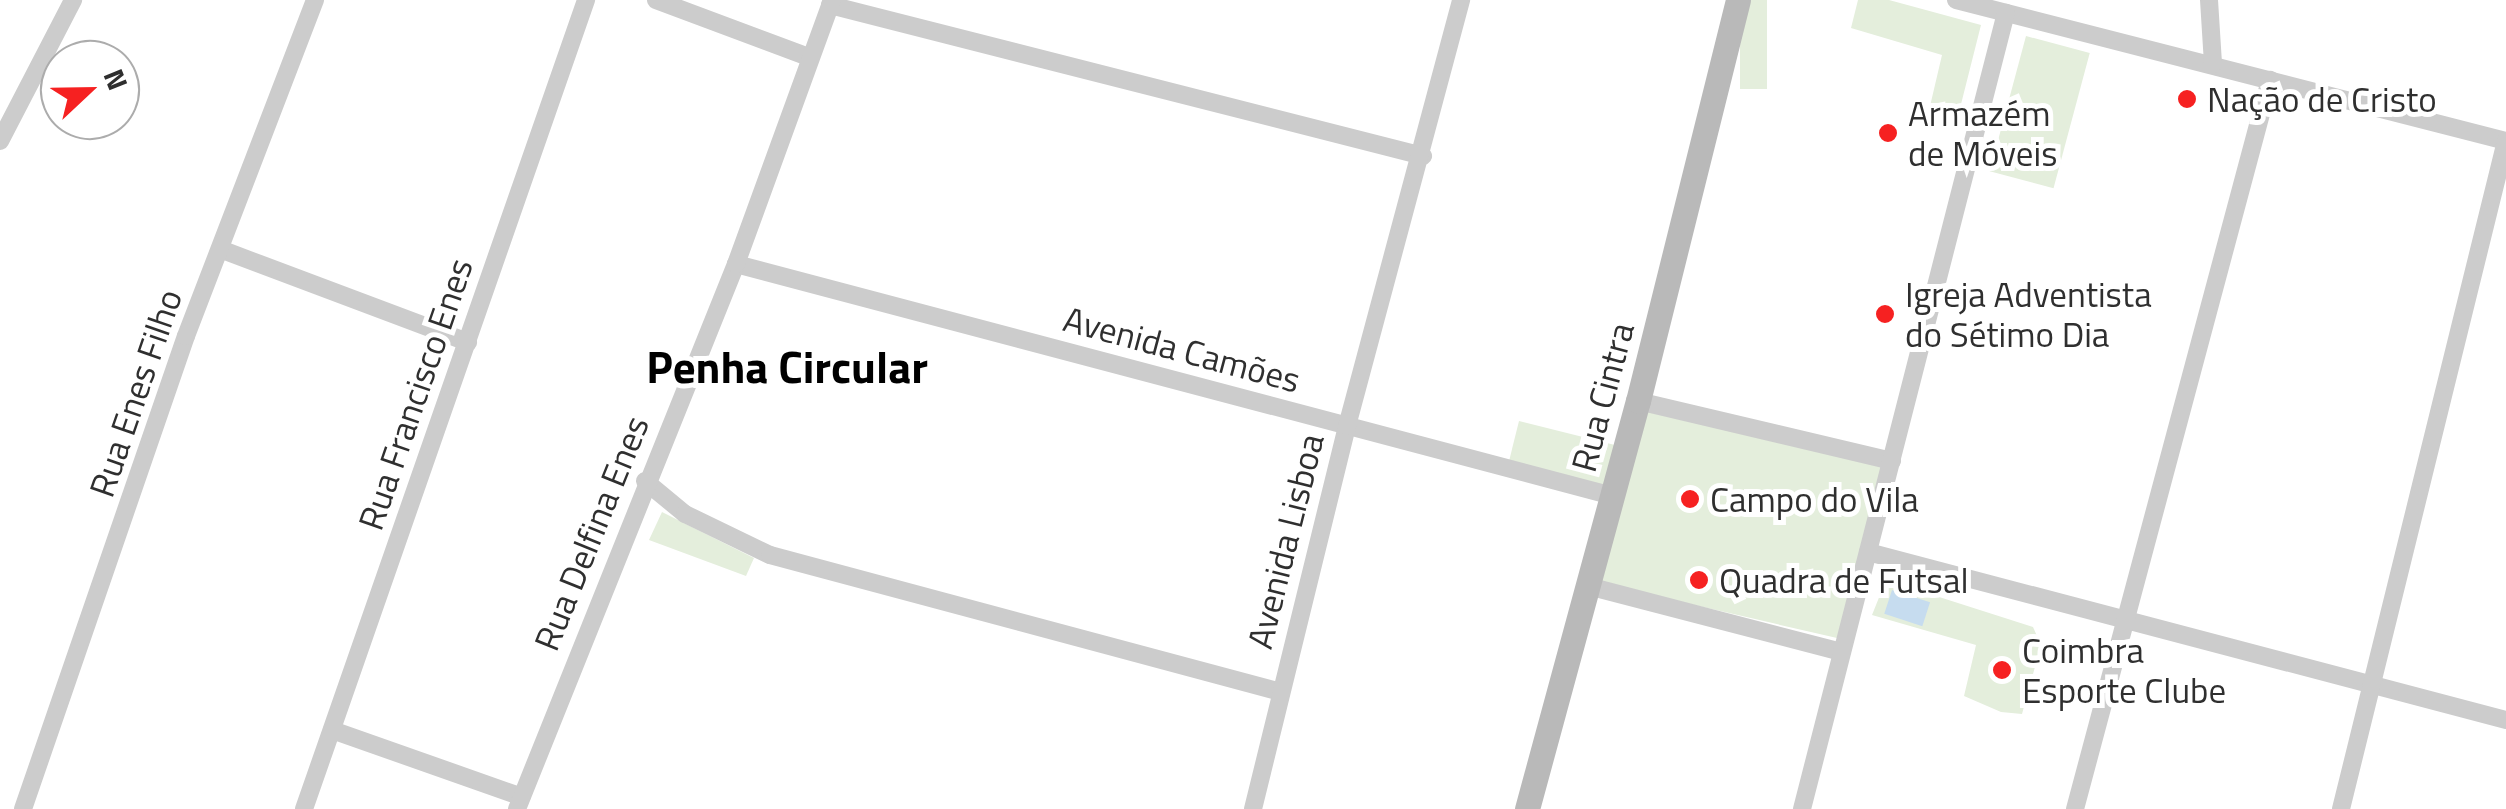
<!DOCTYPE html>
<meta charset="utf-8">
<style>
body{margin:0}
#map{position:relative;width:2506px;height:809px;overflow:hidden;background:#fff;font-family:"Titillium Web",sans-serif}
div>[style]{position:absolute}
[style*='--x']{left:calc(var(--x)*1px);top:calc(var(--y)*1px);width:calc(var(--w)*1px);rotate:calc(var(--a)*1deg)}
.green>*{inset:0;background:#e4eedc;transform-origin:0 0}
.water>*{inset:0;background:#c6dcef;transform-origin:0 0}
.street>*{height:18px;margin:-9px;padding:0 9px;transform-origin:9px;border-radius:9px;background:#ccc}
.secondary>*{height:25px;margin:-12.5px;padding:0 12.5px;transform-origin:12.5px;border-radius:12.5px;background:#b9b9b9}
.dots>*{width:28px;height:28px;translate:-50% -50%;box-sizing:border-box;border:5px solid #fff;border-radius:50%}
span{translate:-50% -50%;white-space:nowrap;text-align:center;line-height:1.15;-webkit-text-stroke:10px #fff;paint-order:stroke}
.poi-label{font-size:35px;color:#2f2f2f}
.left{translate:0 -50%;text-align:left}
.street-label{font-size:35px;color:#2f2f2f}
.district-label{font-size:45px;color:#000;font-weight:700}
.north{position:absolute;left:40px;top:40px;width:100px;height:100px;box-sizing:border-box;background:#fff;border:2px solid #acacac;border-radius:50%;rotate:68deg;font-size:28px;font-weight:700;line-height:40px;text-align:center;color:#2f2f2f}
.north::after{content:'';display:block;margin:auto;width:35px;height:45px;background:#f62121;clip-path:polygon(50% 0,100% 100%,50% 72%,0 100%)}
</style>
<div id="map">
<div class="green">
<div style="left:1740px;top:0;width:27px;height:89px"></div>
<div style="clip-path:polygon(1858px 0,1889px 0,1981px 25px,1955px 128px,1927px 119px,1942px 55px,1851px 28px)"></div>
<div style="left:2026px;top:36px;width:66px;height:140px;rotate:15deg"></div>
<div style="left:1641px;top:407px;width:252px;height:181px;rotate:13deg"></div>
<div style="left:1519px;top:421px;width:105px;height:45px;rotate:14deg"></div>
<div style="clip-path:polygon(662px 512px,754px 558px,746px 576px,649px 540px)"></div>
<div style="clip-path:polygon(1886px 580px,2033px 627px,2041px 645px,2022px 714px,2001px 712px,1964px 696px,1976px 645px,1872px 615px)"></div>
</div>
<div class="water">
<div style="left:1892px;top:590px;width:40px;height:25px;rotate:18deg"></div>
</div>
<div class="street">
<div style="--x:656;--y:0;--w:165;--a:20.5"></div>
<div style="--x:1956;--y:0;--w:568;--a:14.38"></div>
<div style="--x:2209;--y:0;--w:64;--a:86.4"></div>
<div style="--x:830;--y:5;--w:612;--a:14.29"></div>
<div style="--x:0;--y:141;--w:159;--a:-62.6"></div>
<div style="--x:220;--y:249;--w:265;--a:20.6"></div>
<div style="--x:736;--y:264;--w:907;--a:14.82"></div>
<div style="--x:1638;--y:401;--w:261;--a:13.3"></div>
<div style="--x:645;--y:481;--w:52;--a:39.5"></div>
<div style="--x:685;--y:514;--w:94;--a:25.8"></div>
<div style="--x:770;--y:555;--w:529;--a:15.01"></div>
<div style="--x:1868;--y:552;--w:660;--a:14.75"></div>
<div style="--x:1588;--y:586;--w:262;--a:14.6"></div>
<div style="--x:332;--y:730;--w:201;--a:19.4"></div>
<div style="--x:23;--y:809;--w:500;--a:-70.99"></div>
<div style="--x:186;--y:336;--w:360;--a:-69"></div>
<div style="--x:304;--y:809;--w:857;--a:-70.78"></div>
<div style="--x:517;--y:809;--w:587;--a:-68.11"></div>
<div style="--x:736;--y:264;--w:281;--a:-70"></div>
<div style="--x:1253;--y:809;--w:394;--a:-76.2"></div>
<div style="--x:1347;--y:426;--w:441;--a:-75"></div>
<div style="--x:1802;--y:809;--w:822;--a:-75.63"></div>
<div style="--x:2075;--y:809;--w:755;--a:-75.02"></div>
<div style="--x:2341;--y:809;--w:688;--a:-76.13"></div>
</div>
<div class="secondary">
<div style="--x:1527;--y:809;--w:423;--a:-74.8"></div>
<div style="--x:1638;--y:401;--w:413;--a:-76"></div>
</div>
<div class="dots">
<div style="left:2187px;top:99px;background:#f62121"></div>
<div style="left:1888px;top:133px;background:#f62121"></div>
<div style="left:1885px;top:314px;background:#f62121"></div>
<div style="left:1690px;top:499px;background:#f62121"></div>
<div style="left:1699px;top:580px;background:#f62121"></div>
<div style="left:2002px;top:670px;background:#f62121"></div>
</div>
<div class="poi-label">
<span class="left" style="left:2207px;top:99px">Nação de Cristo</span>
<span class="left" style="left:1908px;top:133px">Armazém<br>de Móveis</span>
<span class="left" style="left:1905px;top:314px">Igreja Adventista<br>do Sétimo Dia</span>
<span class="left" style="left:1710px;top:499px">Campo do Vila</span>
<span class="left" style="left:1719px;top:580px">Quadra de Futsal</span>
<span class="left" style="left:2022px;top:670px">Coimbra<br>Esporte Clube</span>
</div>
<div class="street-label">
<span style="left:1182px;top:349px;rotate:15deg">Avenida Camões</span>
<span style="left:135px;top:393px;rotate:-71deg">Rua Enes Filho</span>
<span style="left:415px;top:394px;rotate:-71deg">Rua Francisco Enes</span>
<span style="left:1602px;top:397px;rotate:-75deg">Rua Cintra</span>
<span style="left:591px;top:533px;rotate:-68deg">Rua Delfina Enes</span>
<span style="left:1285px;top:541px;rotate:-76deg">Avenida Lisboa</span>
</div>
<div class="district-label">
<span style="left:787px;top:367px">Penha Circular</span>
</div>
<div class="north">N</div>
</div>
